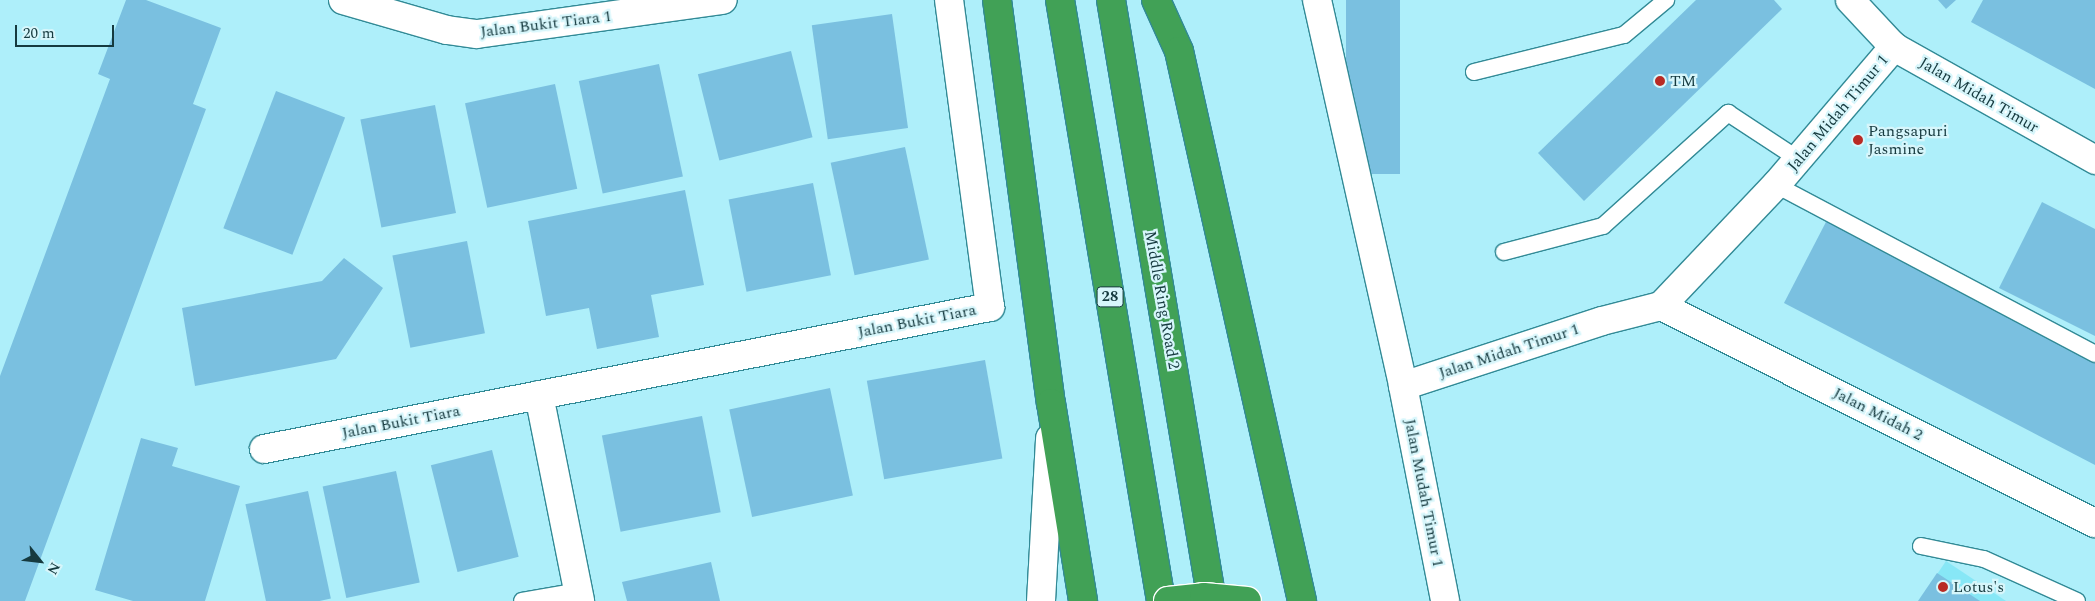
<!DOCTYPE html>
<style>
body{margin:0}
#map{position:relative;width:2095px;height:601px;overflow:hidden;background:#aeeffa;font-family:Spectral,serif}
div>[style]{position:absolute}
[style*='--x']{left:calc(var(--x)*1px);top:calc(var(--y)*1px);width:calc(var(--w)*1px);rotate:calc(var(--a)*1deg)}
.built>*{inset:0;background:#87e7f6}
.building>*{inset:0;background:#7ac0e0;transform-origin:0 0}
.roads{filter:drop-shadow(1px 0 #328a96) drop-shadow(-1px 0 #328a96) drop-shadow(0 1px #328a96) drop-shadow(0 -1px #328a96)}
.lane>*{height:16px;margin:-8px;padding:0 8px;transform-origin:8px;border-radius:8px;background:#fff}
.street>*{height:28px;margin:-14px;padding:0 14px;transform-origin:14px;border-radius:14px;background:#fff}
.highway>*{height:28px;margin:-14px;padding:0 14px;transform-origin:14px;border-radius:14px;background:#41a156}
.bridges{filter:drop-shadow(1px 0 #fff) drop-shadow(-1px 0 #fff) drop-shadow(0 1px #fff) drop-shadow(0 -1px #fff)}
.highway-bridge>*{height:28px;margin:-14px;padding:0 14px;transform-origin:14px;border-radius:14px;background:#41a156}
.dots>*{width:14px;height:14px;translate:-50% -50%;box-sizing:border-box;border:2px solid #d7f6fb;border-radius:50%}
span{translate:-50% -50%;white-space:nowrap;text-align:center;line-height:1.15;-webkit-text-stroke:4.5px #d7f6fb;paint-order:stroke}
.shield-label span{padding:1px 4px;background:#d7f6fb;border:1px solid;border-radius:4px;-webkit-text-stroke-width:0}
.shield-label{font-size:15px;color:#163a3f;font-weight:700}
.street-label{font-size:16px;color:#163a3f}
.poi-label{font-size:16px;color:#163a3f}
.left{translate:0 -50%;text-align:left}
.north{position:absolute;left:15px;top:536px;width:50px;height:50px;-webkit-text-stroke:4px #d7f6fb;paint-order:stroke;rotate:119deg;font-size:14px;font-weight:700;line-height:20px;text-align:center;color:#163a3f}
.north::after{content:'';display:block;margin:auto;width:18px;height:22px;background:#163a3f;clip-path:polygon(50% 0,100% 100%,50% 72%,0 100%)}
.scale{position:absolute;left:15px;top:25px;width:99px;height:22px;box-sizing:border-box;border:2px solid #163a3f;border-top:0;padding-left:6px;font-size:15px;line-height:18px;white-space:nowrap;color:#163a3f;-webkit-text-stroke:4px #d7f6fb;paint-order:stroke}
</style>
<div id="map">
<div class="built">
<div style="clip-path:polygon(1946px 561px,2006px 601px,1919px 601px)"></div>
</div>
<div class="building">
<div style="clip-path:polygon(126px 0,146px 0,221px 28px,193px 104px,206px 109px,25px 601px,0 601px,0 376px,110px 79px,98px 74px)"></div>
<div style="left:1346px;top:0;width:54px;height:174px"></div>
<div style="clip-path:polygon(1696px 0,1774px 0,1782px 9px,1584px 201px,1538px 153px)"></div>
<div style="clip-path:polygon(1938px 0,1956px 0,1946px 9px)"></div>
<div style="clip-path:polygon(1983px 0,2095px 0,2095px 89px,1971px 22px)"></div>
<div style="left:892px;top:14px;width:115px;height:81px;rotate:82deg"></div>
<div style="left:791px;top:51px;width:89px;height:96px;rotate:76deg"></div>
<div style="left:659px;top:64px;width:115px;height:82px;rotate:78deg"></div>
<div style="left:555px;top:84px;width:107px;height:92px;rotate:78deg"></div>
<div style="left:276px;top:91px;width:74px;height:147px;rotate:21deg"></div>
<div style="left:435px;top:105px;width:110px;height:76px;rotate:79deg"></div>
<div style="left:905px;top:147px;width:115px;height:76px;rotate:78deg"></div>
<div style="left:813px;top:183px;width:94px;height:86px;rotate:79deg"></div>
<div style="clip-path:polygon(685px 190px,704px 285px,651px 295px,659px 337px,597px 349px,589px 308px,546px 316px,528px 221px)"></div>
<div style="clip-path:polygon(2042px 202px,2095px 229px,2095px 336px,1999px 288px)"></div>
<div style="clip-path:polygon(1827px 220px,2095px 360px,2095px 465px,1784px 303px)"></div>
<div style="left:467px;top:241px;width:94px;height:76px;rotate:79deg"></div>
<div style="clip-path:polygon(344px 258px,383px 288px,336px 359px,195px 386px,182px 308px,322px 281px)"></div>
<div style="left:985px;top:360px;width:100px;height:120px;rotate:80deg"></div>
<div style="left:830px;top:388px;width:110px;height:103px;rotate:78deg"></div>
<div style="left:702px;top:416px;width:98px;height:102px;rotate:79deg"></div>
<div style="clip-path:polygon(141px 438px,178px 448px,172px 466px,240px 486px,205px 601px,133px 601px,95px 590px)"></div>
<div style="left:492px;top:450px;width:110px;height:63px;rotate:76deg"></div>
<div style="left:396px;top:471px;width:114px;height:75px;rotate:78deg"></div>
<div style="left:308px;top:491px;width:110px;height:64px;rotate:78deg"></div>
<div style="clip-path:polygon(711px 562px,720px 601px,627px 601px,622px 582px)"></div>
<div style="clip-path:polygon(1937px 573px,1980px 601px,1918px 601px)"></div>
</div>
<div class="roads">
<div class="lane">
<div style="--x:1474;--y:72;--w:154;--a:-13.9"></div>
<div style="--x:1624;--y:35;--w:55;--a:-39.8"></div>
<div style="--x:1776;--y:185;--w:361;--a:27.9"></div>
<div style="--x:1504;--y:252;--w:102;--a:-14.7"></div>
<div style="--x:1603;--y:226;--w:169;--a:-42.1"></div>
<div style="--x:1728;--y:113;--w:84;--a:33.3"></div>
<div style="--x:1921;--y:546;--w:64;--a:11.7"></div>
<div style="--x:1984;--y:559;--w:102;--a:24.3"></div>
<div style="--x:522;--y:601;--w:57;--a:-10.1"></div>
</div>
<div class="street">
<div style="--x:343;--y:0;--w:108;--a:16.1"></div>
<div style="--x:447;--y:30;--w:30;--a:8"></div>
<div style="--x:477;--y:34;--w:248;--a:-7.9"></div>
<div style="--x:1317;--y:0;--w:395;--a:77.4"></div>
<div style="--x:1403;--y:386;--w:219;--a:78.9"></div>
<div style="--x:1850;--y:0;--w:64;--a:46.9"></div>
<div style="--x:1894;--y:47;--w:231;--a:29.3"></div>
<div style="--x:1661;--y:306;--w:485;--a:26.6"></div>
<div style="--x:1403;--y:386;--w:209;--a:-18.1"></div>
<div style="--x:1602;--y:321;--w:61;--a:-14.3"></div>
<div style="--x:1661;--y:306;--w:167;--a:-46.5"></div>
<div style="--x:1776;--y:185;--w:182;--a:-49.5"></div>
<div style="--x:539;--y:395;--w:210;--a:78.7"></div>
<div style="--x:264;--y:449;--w:740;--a:-11.07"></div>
<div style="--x:990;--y:307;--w:310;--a:-97.6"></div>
<div style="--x:1041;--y:601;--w:163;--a:-86.8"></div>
</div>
<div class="highway">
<div style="--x:997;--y:0;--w:407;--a:82.4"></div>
<div style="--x:1051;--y:403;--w:201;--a:80.8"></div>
<div style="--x:1060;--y:0;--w:609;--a:80.46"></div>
<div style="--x:1111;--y:0;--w:609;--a:80.46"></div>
<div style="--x:1156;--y:0;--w:56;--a:65.7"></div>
<div style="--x:1179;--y:51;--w:564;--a:77.39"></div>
</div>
</div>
<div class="bridges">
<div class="highway-bridge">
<div style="--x:1168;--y:601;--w:36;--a:-6"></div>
<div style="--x:1204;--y:597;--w:43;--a:5.3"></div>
</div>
</div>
<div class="dots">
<div style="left:1660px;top:81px;background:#b92a24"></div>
<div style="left:1858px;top:140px;background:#b92a24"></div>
<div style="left:1943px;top:587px;background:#b92a24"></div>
</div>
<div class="shield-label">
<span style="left:1110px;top:297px">28</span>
</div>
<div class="street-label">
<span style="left:546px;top:24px;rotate:-7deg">Jalan Bukit Tiara 1</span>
<span style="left:1979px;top:95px;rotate:30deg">Jalan Midah Timur</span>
<span style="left:1838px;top:113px;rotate:-50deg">Jalan Midah Timur 1</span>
<span style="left:1162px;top:300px;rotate:80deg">Middle Ring Road 2</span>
<span style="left:917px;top:321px;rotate:-11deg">Jalan Bukit Tiara</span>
<span style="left:1509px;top:351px;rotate:-18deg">Jalan Midah Timur 1</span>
<span style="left:1878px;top:414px;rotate:27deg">Jalan Midah 2</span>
<span style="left:401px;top:422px;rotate:-11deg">Jalan Bukit Tiara</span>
<span style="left:1424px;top:493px;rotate:79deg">Jalan Mudah Timur 1</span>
</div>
<div class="poi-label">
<span class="left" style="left:1670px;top:81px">TM</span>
<span class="left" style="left:1868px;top:140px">Pangsapuri<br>Jasmine</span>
<span class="left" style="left:1953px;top:587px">Lotus's</span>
</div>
<div class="north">N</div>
<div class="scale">20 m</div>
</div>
